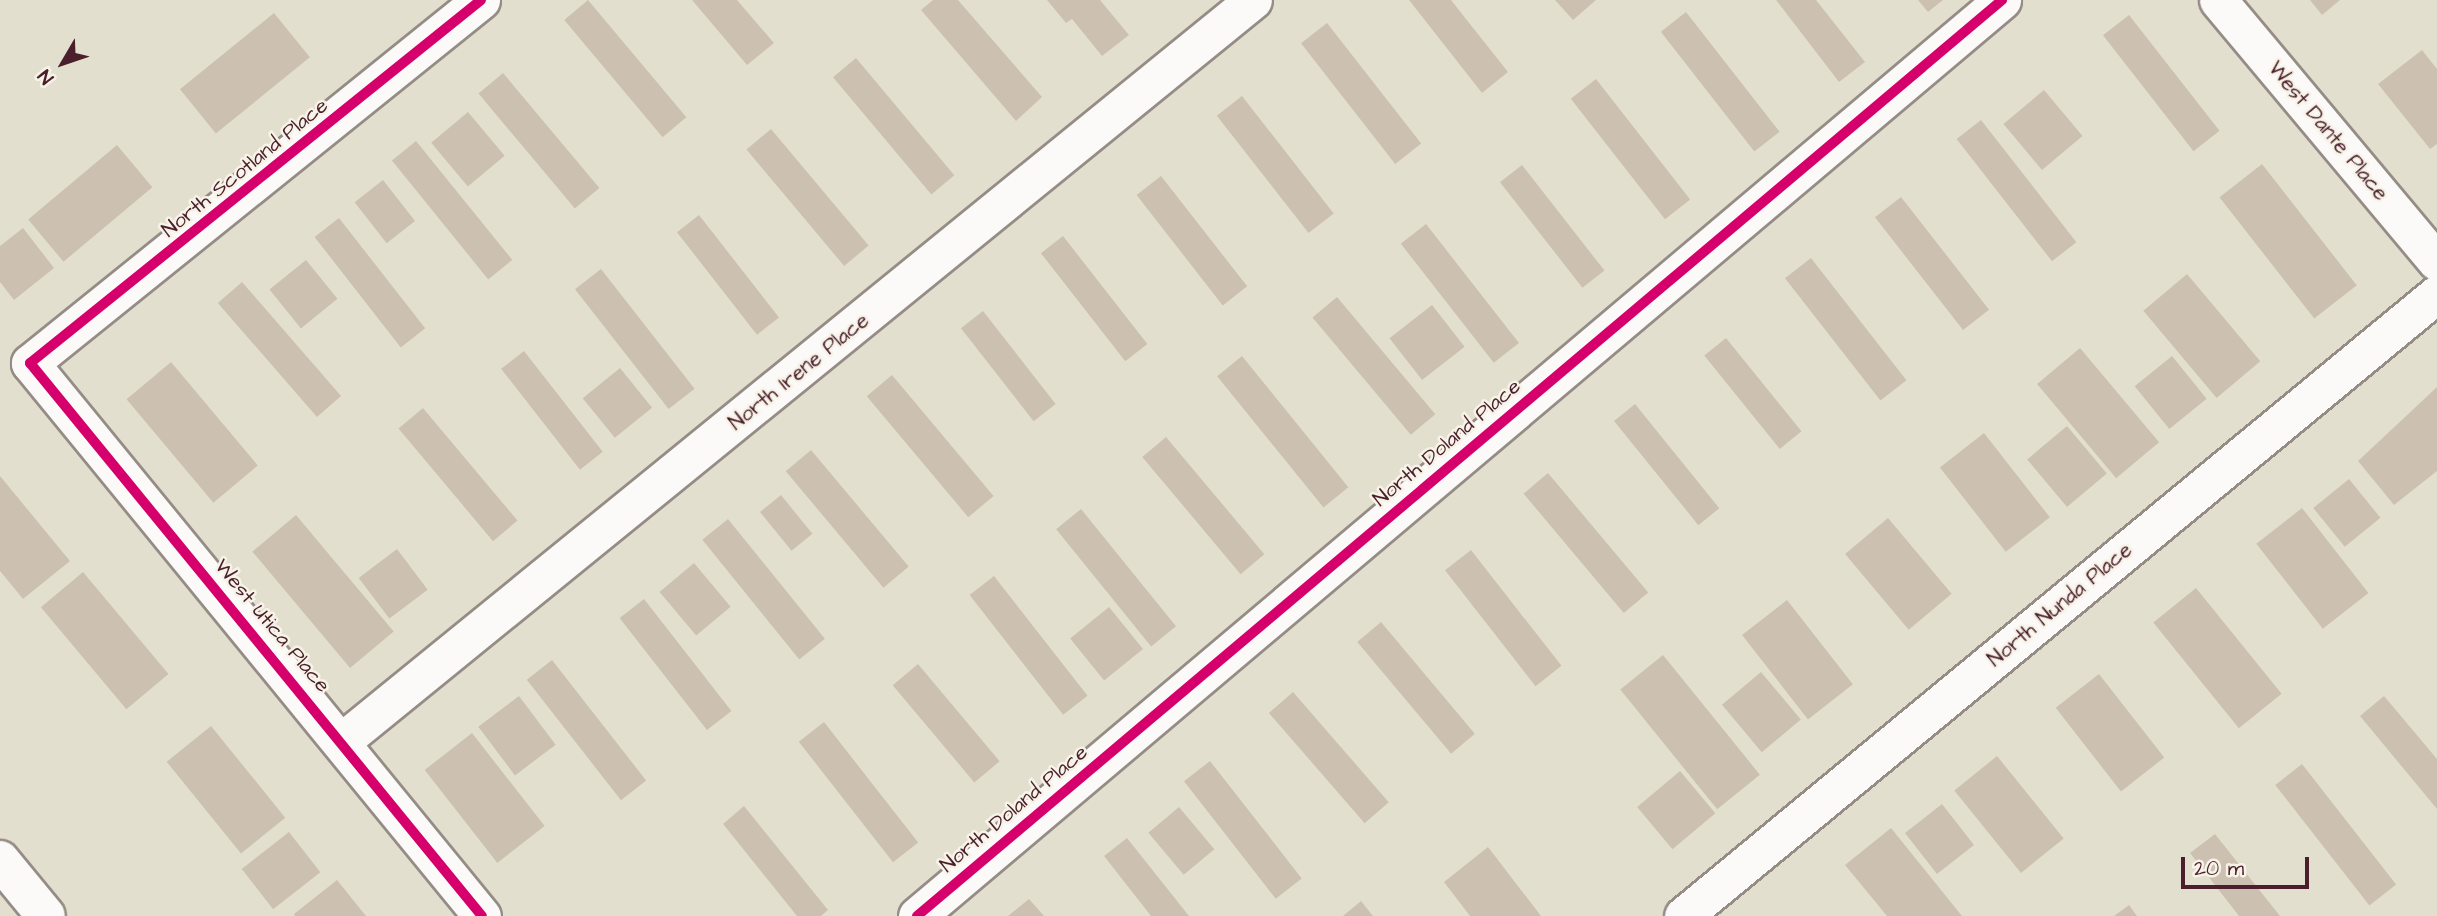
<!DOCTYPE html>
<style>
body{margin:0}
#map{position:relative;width:2437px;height:916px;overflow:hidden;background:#e3dfce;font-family:"Architects Daughter",sans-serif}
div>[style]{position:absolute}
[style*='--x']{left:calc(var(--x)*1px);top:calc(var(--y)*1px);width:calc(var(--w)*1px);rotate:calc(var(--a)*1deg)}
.building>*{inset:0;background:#ccc1b1;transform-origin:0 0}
.roads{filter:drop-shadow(2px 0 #958c86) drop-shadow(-2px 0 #958c86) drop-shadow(0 2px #958c86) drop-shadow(0 -2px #958c86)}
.street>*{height:37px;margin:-18.5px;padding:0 18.5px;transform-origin:18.5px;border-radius:18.5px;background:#fbfaf8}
.secondary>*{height:38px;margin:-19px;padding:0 19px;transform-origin:19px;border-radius:19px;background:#fbfaf8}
.cycleway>*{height:10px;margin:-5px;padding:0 5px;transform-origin:5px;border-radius:5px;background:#d6006c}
span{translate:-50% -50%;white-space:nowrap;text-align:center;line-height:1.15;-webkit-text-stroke:5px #f7f3e8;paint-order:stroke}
.street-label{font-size:21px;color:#4a1f2b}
.north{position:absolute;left:28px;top:28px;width:70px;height:70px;-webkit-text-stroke:5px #f7f3e8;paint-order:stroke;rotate:231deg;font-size:19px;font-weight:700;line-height:28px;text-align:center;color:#4a1f2b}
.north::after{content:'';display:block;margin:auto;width:24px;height:32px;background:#4a1f2b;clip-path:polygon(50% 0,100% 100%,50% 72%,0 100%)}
.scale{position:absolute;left:2181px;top:857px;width:128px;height:32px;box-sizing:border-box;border:4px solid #4a1f2b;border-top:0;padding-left:9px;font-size:21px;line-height:24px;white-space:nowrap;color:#4a1f2b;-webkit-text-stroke:5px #f7f3e8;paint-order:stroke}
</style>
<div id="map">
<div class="building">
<div style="left:588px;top:0;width:153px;height:31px;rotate:50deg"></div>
<div style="clip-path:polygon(692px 0,737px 0,774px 43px,747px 65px)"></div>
<div style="clip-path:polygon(933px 0,958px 0,1042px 97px,1016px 121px,921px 10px)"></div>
<div style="clip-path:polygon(1047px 0,1100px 0,1129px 35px,1102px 56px,1072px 19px,1066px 23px)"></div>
<div style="clip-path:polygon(1409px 0,1451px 0,1508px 72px,1482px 93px)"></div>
<div style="clip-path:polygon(1555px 0,1596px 0,1573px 20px)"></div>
<div style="clip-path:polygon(1776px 0,1816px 0,1865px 62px,1839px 82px)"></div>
<div style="clip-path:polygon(1918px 0,1943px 0,1928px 12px)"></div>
<div style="clip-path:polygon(2310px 0,2340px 0,2322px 15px)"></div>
<div style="left:1686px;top:12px;width:152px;height:32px;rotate:52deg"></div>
<div style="left:274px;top:13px;width:57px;height:121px;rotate:51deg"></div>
<div style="left:2129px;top:15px;width:147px;height:33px;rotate:52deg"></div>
<div style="left:1327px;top:23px;width:153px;height:33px;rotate:52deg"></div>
<div style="clip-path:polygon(2422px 50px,2437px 69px,2437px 144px,2430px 149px,2378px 84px)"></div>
<div style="left:856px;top:58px;width:153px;height:30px;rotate:50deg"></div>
<div style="left:503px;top:73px;width:150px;height:32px;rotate:50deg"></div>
<div style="left:1596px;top:79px;width:153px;height:32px;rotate:52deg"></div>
<div style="left:2044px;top:90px;width:60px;height:53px;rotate:50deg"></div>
<div style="left:1242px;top:96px;width:149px;height:32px;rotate:52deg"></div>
<div style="left:468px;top:112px;width:57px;height:48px;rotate:50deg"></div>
<div style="left:1981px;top:120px;width:155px;height:31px;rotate:52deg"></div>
<div style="left:771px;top:129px;width:152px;height:32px;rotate:50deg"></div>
<div style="left:416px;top:141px;width:153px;height:31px;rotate:51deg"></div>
<div style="left:117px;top:145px;width:55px;height:116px;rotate:50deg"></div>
<div style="left:2262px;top:164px;width:154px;height:54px;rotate:52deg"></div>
<div style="left:1522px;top:165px;width:134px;height:28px;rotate:52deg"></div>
<div style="left:1161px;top:176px;width:140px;height:31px;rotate:52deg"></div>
<div style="left:383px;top:180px;width:52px;height:36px;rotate:52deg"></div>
<div style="left:1901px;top:197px;width:143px;height:33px;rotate:52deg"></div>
<div style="left:699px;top:215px;width:130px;height:28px;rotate:52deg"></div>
<div style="left:339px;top:218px;width:140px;height:31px;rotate:52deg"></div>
<div style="left:1426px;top:224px;width:151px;height:32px;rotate:52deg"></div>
<div style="clip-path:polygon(23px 228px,54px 268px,14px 300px,0 282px,0 246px)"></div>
<div style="left:1063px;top:236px;width:137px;height:28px;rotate:52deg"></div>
<div style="left:1811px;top:258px;width:155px;height:33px;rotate:52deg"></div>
<div style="left:306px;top:260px;width:50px;height:47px;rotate:51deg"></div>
<div style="left:601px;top:269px;width:152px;height:33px;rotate:52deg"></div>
<div style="left:2187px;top:274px;width:114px;height:57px;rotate:50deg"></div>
<div style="left:242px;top:282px;width:151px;height:32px;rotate:49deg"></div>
<div style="left:1337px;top:297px;width:153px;height:32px;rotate:50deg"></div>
<div style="left:1432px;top:305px;width:53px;height:54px;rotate:52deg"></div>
<div style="left:983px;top:311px;width:118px;height:28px;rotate:52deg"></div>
<div style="left:1726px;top:338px;width:120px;height:28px;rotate:51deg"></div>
<div style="left:2080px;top:348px;width:123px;height:56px;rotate:50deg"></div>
<div style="left:524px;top:351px;width:128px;height:29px;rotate:52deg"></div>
<div style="left:1242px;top:356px;width:169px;height:32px;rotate:51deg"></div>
<div style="left:2172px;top:356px;width:55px;height:48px;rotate:51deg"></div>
<div style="left:171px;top:362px;width:135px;height:58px;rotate:50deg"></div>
<div style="left:620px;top:368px;width:51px;height:48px;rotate:51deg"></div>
<div style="left:892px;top:375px;width:158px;height:33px;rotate:50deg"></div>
<div style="clip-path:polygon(2437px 387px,2437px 471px,2394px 505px,2358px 461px)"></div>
<div style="left:1635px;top:404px;width:134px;height:27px;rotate:51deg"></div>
<div style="left:423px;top:408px;width:147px;height:32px;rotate:50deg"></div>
<div style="left:2067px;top:426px;width:62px;height:52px;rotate:50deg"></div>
<div style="left:1984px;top:433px;width:107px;height:56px;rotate:52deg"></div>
<div style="left:1166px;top:437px;width:153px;height:31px;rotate:50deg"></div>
<div style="left:811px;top:450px;width:152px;height:33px;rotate:50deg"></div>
<div style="left:1548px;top:473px;width:156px;height:32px;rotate:50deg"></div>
<div style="clip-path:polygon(0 476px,70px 561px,23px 599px,0 571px)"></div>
<div style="left:2349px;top:479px;width:50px;height:46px;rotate:51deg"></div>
<div style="left:781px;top:495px;width:50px;height:27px;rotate:51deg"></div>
<div style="left:2302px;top:508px;width:108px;height:58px;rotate:52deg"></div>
<div style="left:1081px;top:509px;width:151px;height:32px;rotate:51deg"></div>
<div style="left:296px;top:515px;width:152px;height:57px;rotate:50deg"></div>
<div style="left:1888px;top:518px;width:99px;height:56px;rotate:50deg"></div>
<div style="left:728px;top:519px;width:154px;height:33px;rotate:51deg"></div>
<div style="left:397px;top:549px;width:51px;height:48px;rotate:53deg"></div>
<div style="left:1471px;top:550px;width:147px;height:33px;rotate:52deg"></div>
<div style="left:694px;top:563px;width:57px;height:45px;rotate:50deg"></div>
<div style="left:83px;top:572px;width:133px;height:55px;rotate:50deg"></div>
<div style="left:994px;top:576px;width:152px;height:31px;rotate:52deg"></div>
<div style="left:2196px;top:588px;width:136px;height:55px;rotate:51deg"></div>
<div style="left:644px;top:599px;width:142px;height:31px;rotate:52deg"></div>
<div style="left:1787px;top:600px;width:107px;height:57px;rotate:52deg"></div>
<div style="left:1109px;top:607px;width:54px;height:50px;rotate:51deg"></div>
<div style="left:1381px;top:622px;width:146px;height:31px;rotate:50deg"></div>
<div style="left:1663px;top:655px;width:154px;height:55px;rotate:51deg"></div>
<div style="left:552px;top:660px;width:153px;height:32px;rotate:52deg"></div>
<div style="left:918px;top:664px;width:127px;height:33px;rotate:50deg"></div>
<div style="left:1761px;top:672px;width:62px;height:51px;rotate:50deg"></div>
<div style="left:2099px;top:674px;width:106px;height:55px;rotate:52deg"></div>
<div style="left:1293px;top:692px;width:146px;height:32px;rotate:49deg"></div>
<div style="left:519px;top:696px;width:61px;height:51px;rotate:53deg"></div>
<div style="clip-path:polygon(2384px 696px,2437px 759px,2437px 809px,2360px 716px)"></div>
<div style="left:824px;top:722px;width:153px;height:32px;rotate:52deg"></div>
<div style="left:211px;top:726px;width:118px;height:57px;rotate:51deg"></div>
<div style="left:472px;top:733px;width:118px;height:60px;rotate:52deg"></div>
<div style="left:1997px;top:756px;width:106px;height:55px;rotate:51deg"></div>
<div style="left:1210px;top:761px;width:149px;height:33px;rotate:52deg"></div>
<div style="left:2302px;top:764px;width:153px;height:34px;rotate:52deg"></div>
<div style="left:1680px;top:771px;width:55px;height:56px;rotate:50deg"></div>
<div style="left:1942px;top:804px;width:52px;height:47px;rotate:52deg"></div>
<div style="clip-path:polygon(744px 806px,828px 910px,821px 916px,797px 916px,723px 824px)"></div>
<div style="left:1179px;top:807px;width:55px;height:40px;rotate:50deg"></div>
<div style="clip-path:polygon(1891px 828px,1962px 916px,1887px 916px,1845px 865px)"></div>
<div style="left:289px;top:832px;width:51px;height:60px;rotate:52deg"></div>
<div style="clip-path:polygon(2215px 834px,2280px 916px,2239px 916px,2190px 853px)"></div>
<div style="clip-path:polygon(1127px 838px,1189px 916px,1151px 916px,1104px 856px)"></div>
<div style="clip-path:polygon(1488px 847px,1541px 916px,1470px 916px,1444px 882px)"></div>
<div style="clip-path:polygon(337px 880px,366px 916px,295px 916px,294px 914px)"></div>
<div style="clip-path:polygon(1029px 899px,1044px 916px,1008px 916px)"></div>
<div style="clip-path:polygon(1361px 901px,1373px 916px,1343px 916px)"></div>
<div style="clip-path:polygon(2129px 905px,2137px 916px,2114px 916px)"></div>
</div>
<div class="roads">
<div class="street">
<div style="--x:481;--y:0;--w:579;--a:141.17"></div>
<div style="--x:30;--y:363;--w:714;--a:50.74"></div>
<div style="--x:2218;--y:0;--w:341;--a:50.1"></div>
<div style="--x:342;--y:741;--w:1174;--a:-39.12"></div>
<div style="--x:917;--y:916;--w:1420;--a:-40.17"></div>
<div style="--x:1683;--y:916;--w:977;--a:-39.52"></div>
</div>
<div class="secondary">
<div style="--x:0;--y:860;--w:72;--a:50.6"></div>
</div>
</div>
<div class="cycleway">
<div style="--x:481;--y:0;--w:579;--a:141.17"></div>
<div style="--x:30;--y:363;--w:714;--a:50.74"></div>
<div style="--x:917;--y:916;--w:1420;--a:-40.17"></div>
</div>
<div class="street-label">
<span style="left:2328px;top:131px;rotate:50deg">West Dante Place</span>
<span style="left:245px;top:168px;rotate:-39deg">North Scotland Place</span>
<span style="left:799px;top:372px;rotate:-39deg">North Irene Place</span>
<span style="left:1447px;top:443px;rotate:-40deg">North Doland Place</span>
<span style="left:2060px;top:605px;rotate:-40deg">North Nunda Place</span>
<span style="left:272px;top:626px;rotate:50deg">West Utica Place</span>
<span style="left:1014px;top:809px;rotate:-40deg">North Doland Place</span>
</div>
<div class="north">N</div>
<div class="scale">20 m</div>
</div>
